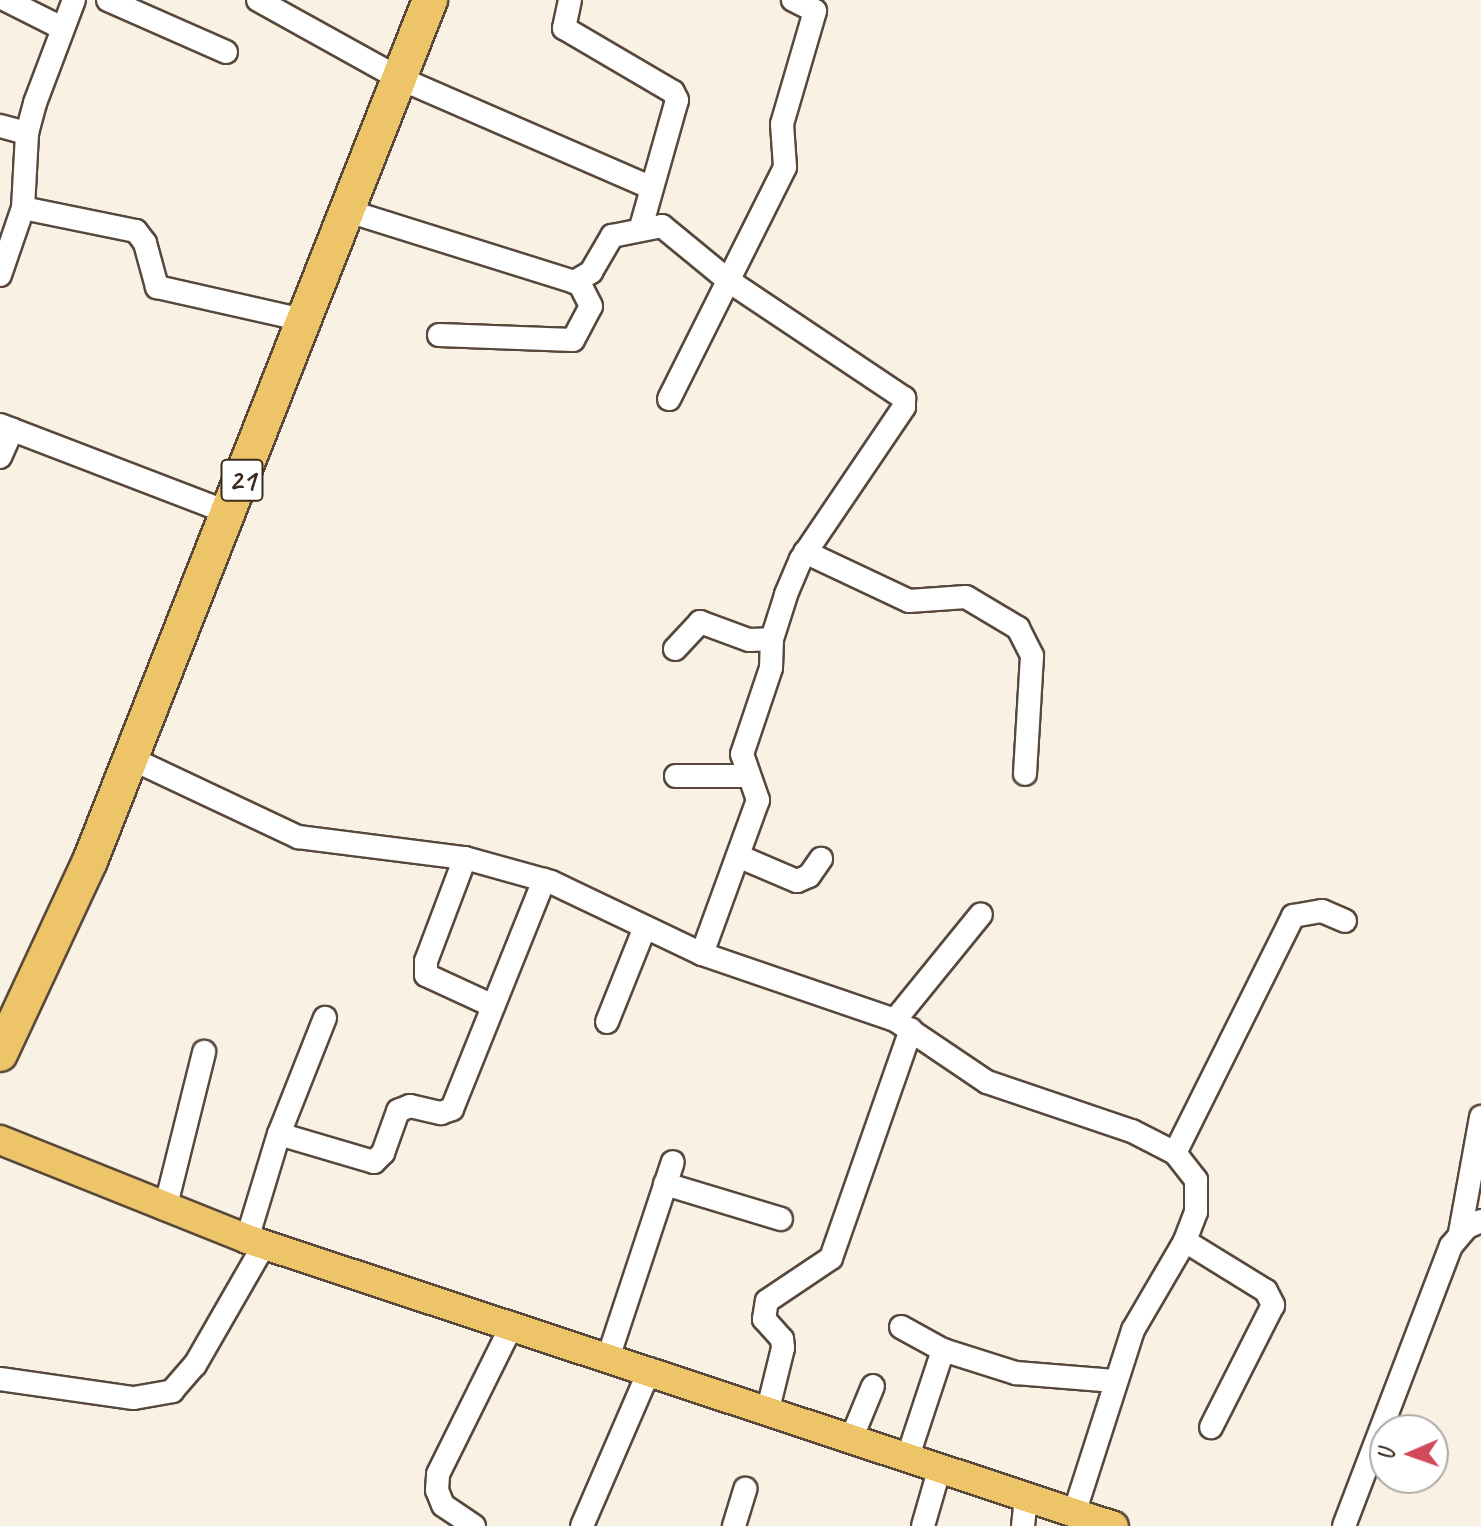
<!DOCTYPE html>
<style>
body{margin:0}
#map{position:relative;width:1481px;height:1526px;overflow:hidden;background:#f9f1e3;font-family:Caveat,sans-serif}
div>[style]{position:absolute}
[style*='--x']{left:calc(var(--x)*1px);top:calc(var(--y)*1px);width:calc(var(--w)*1px);rotate:calc(var(--a)*1deg)}
.roads{filter:drop-shadow(2px 0 #58483c) drop-shadow(-2px 0 #58483c) drop-shadow(0 2px #58483c) drop-shadow(0 -2px #58483c)}
.minor>*{height:22px;margin:-11px;padding:0 11px;transform-origin:11px;border-radius:11px;background:#fff}
.major>*{height:28px;margin:-14px;padding:0 14px;transform-origin:14px;border-radius:14px;background:#eec469}
.highway>*{height:34px;margin:-17px;padding:0 17px;transform-origin:17px;border-radius:17px;background:#eec469}
span{translate:-50% -50%;white-space:nowrap;text-align:center;line-height:1.15;-webkit-text-stroke:6px #fff;paint-order:stroke}
.shield-label span{padding:2px 6px;background:#fff;border:2px solid;border-radius:6px;-webkit-text-stroke-width:0}
.shield-label{font-size:30px;color:#3b2a1e;font-weight:700}
.north{position:absolute;left:1369px;top:1414px;width:80px;height:80px;box-sizing:border-box;background:#fff;border:2px solid #b1aaa5;border-radius:50%;rotate:268deg;font-size:22px;font-weight:700;line-height:32px;text-align:center;color:#3b2a1e}
.north::after{content:'';display:block;margin:auto;width:28px;height:36px;background:#d1495b;clip-path:polygon(50% 0,100% 100%,50% 72%,0 100%)}
</style>
<div id="map">
<div class="roads">
<div class="minor">
<div style="--x:6;--y:0;--w:60;--a:26.6"></div>
<div style="--x:108;--y:0;--w:129;--a:23.8"></div>
<div style="--x:258;--y:0;--w:161;--a:29"></div>
<div style="--x:399;--y:78;--w:274;--a:23.5"></div>
<div style="--x:570;--y:0;--w:29;--a:102"></div>
<div style="--x:564;--y:28;--w:126;--a:30.4"></div>
<div style="--x:673;--y:92;--w:9;--a:63"></div>
<div style="--x:677;--y:100;--w:132;--a:105.8"></div>
<div style="--x:0;--y:126;--w:28;--a:15"></div>
<div style="--x:23;--y:208;--w:115;--a:11.5"></div>
<div style="--x:136;--y:231;--w:15;--a:53"></div>
<div style="--x:145;--y:243;--w:46;--a:74.7"></div>
<div style="--x:157;--y:287;--w:151;--a:12.7"></div>
<div style="--x:348;--y:211;--w:237;--a:17.4"></div>
<div style="--x:574;--y:282;--w:20;--a:-30"></div>
<div style="--x:591;--y:272;--w:42;--a:-59.7"></div>
<div style="--x:612;--y:236;--w:51;--a:-11.3"></div>
<div style="--x:662;--y:226;--w:87;--a:39.4"></div>
<div style="--x:729;--y:281;--w:211;--a:33.8"></div>
<div style="--x:904;--y:398;--w:9;--a:90"></div>
<div style="--x:904;--y:407;--w:184;--a:124.1"></div>
<div style="--x:801;--y:559;--w:39;--a:113"></div>
<div style="--x:786;--y:595;--w:46;--a:107.7"></div>
<div style="--x:772;--y:639;--w:29;--a:92"></div>
<div style="--x:771;--y:668;--w:91;--a:108.6"></div>
<div style="--x:742;--y:754;--w:49;--a:70.8"></div>
<div style="--x:758;--y:800;--w:164;--a:110"></div>
<div style="--x:0;--y:275;--w:71;--a:-71.1"></div>
<div style="--x:23;--y:208;--w:75;--a:-86.9"></div>
<div style="--x:27;--y:133;--w:31;--a:-75"></div>
<div style="--x:35;--y:103;--w:110;--a:-69.3"></div>
<div style="--x:439;--y:335;--w:134;--a:2.1"></div>
<div style="--x:573;--y:340;--w:38;--a:-62"></div>
<div style="--x:591;--y:306;--w:27;--a:-117"></div>
<div style="--x:669;--y:399;--w:259;--a:-63.4"></div>
<div style="--x:785;--y:167;--w:43;--a:-94"></div>
<div style="--x:782;--y:124;--w:118;--a:-73.7"></div>
<div style="--x:815;--y:11;--w:25;--a:-153"></div>
<div style="--x:0;--y:425;--w:245;--a:21"></div>
<div style="--x:0;--y:457;--w:30;--a:-66"></div>
<div style="--x:805;--y:552;--w:115;--a:25.2"></div>
<div style="--x:909;--y:601;--w:57;--a:-4"></div>
<div style="--x:966;--y:597;--w:61;--a:30.8"></div>
<div style="--x:1018;--y:628;--w:31;--a:63"></div>
<div style="--x:1032;--y:656;--w:118;--a:93.4"></div>
<div style="--x:675;--y:649;--w:37;--a:-47"></div>
<div style="--x:700;--y:622;--w:52;--a:20.2"></div>
<div style="--x:749;--y:640;--w:23;--a:-2"></div>
<div style="--x:130;--y:758;--w:186;--a:25.2"></div>
<div style="--x:298;--y:837;--w:168;--a:7.2"></div>
<div style="--x:465;--y:858;--w:89;--a:15.6"></div>
<div style="--x:551;--y:882;--w:167;--a:25.5"></div>
<div style="--x:702;--y:954;--w:204;--a:18.9"></div>
<div style="--x:895;--y:1020;--w:111;--a:34"></div>
<div style="--x:987;--y:1082;--w:153;--a:18.7"></div>
<div style="--x:1132;--y:1131;--w:48;--a:27.1"></div>
<div style="--x:1175;--y:1153;--w:34;--a:52"></div>
<div style="--x:1196;--y:1180;--w:32;--a:90"></div>
<div style="--x:1196;--y:1212;--w:31;--a:111"></div>
<div style="--x:1185;--y:1241;--w:103;--a:120.3"></div>
<div style="--x:1133;--y:1330;--w:193;--a:107.8"></div>
<div style="--x:676;--y:776;--w:72;--a:0"></div>
<div style="--x:738;--y:856;--w:64;--a:23"></div>
<div style="--x:797;--y:881;--w:13;--a:-23"></div>
<div style="--x:809;--y:876;--w:21;--a:-55"></div>
<div style="--x:465;--y:858;--w:110;--a:110.7"></div>
<div style="--x:426;--y:961;--w:14;--a:90"></div>
<div style="--x:426;--y:975;--w:74;--a:24.8"></div>
<div style="--x:895;--y:1020;--w:136;--a:-50.9"></div>
<div style="--x:607;--y:1022;--w:102;--a:-68.2"></div>
<div style="--x:279;--y:1134;--w:99;--a:16.4"></div>
<div style="--x:374;--y:1162;--w:13;--a:-45"></div>
<div style="--x:383;--y:1153;--w:45;--a:-70.3"></div>
<div style="--x:398;--y:1111;--w:13;--a:-23"></div>
<div style="--x:410;--y:1106;--w:32;--a:13"></div>
<div style="--x:441;--y:1113;--w:12;--a:-20"></div>
<div style="--x:452;--y:1109;--w:247;--a:-68.1"></div>
<div style="--x:1175;--y:1153;--w:265;--a:-63.5"></div>
<div style="--x:1293;--y:916;--w:29;--a:-10"></div>
<div style="--x:1322;--y:911;--w:25;--a:23"></div>
<div style="--x:665;--y:1184;--w:121;--a:16.8"></div>
<div style="--x:165;--y:1209;--w:162;--a:-76"></div>
<div style="--x:1460;--y:1233;--w:118;--a:-79.7"></div>
<div style="--x:247;--y:1239;--w:110;--a:-73.1"></div>
<div style="--x:279;--y:1134;--w:125;--a:-68.4"></div>
<div style="--x:1185;--y:1241;--w:95;--a:31.7"></div>
<div style="--x:1266;--y:1291;--w:16;--a:63"></div>
<div style="--x:1273;--y:1305;--w:137;--a:116.9"></div>
<div style="--x:901;--y:1327;--w:48;--a:28.7"></div>
<div style="--x:943;--y:1350;--w:77;--a:17.5"></div>
<div style="--x:1016;--y:1373;--w:99;--a:4.6"></div>
<div style="--x:609;--y:1355;--w:203;--a:-71.7"></div>
<div style="--x:0;--y:1379;--w:135;--a:8.1"></div>
<div style="--x:134;--y:1398;--w:39;--a:-10"></div>
<div style="--x:172;--y:1391;--w:35;--a:-49"></div>
<div style="--x:195;--y:1365;--w:138;--a:-60.1"></div>
<div style="--x:768;--y:1409;--w:63;--a:-76.2"></div>
<div style="--x:783;--y:1348;--w:9;--a:-96"></div>
<div style="--x:782;--y:1339;--w:27;--a:-132"></div>
<div style="--x:764;--y:1319;--w:18;--a:-81"></div>
<div style="--x:767;--y:1301;--w:77;--a:-33.9"></div>
<div style="--x:831;--y:1258;--w:242;--a:-70.7"></div>
<div style="--x:852;--y:1437;--w:55;--a:-67.6"></div>
<div style="--x:908;--y:1456;--w:112;--a:-71.7"></div>
<div style="--x:474;--y:1526;--w:37;--a:-146"></div>
<div style="--x:443;--y:1505;--w:16;--a:-112"></div>
<div style="--x:437;--y:1490;--w:16;--a:-86"></div>
<div style="--x:438;--y:1474;--w:166;--a:-63.6"></div>
<div style="--x:582;--y:1526;--w:171;--a:-66.6"></div>
<div style="--x:734;--y:1526;--w:39;--a:-73"></div>
<div style="--x:923;--y:1526;--w:61;--a:-73.9"></div>
<div style="--x:1023;--y:1526;--w:28;--a:-84"></div>
<div style="--x:1344;--y:1526;--w:300;--a:-69.1"></div>
<div style="--x:1451;--y:1246;--w:25;--a:-50"></div>
<div style="--x:1467;--y:1227;--w:15;--a:-23"></div>
</div>
<div class="major">
<div style="--x:0;--y:1140;--w:266;--a:21.8"></div>
<div style="--x:247;--y:1239;--w:913;--a:18.32"></div>
</div>
<div class="highway">
<div style="--x:0;--y:1054;--w:213;--a:-65"></div>
<div style="--x:90;--y:861;--w:926;--a:-68.45"></div>
</div>
</div>
<div class="shield-label">
<span style="left:242px;top:480px">21</span>
</div>
<div class="north">U</div>
</div>
